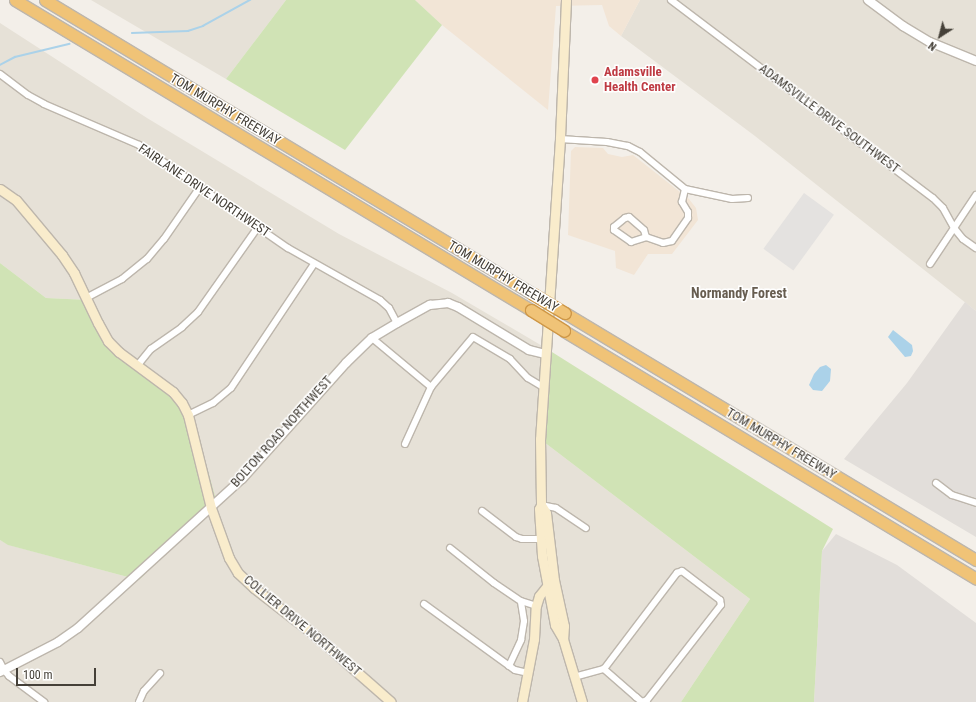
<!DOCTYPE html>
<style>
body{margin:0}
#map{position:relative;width:976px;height:702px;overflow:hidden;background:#f3efe9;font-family:"Roboto Condensed",sans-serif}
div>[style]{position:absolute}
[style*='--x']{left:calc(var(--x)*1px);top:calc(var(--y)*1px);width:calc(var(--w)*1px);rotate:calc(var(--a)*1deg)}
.residential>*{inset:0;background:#e6e1d7}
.commercial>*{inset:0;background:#f2e5d6}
.industrial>*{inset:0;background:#e2deda}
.green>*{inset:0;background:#d0e3b5}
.parking>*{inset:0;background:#e4e2e0;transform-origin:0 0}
.water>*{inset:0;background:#abd2e9}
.stream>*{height:1.5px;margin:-0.75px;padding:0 0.75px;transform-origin:0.75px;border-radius:0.75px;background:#abd2e9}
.roads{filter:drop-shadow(1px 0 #bdb6ac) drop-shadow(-1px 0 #bdb6ac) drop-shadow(0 1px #bdb6ac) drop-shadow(0 -1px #bdb6ac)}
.minor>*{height:6px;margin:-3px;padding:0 3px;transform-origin:3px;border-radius:3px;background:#fff}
.tertiary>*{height:8px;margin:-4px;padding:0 4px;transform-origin:4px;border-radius:4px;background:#fff}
.secondary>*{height:9px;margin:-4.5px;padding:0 4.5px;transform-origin:4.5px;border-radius:4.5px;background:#f9eccc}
.motorway>*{height:11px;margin:-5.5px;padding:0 5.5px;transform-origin:5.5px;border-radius:5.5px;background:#f0c377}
.bridges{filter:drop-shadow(1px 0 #ce9747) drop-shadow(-1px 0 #ce9747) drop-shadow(0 1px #ce9747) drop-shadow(0 -1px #ce9747)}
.motorway-bridge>*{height:11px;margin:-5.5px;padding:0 5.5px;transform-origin:5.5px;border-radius:5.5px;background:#f0c377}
.dots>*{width:11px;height:11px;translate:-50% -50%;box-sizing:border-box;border:2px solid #fff;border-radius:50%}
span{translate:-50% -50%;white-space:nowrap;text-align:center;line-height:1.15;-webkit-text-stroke:3px #fff;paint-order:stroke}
.health-label{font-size:13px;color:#be3a42;font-weight:700}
.left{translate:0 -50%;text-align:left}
.street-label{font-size:13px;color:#454038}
.neighbourhood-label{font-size:14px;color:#675d50;font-weight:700}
.north{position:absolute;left:920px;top:16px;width:40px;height:40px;-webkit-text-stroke:3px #fff;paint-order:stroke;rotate:216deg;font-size:11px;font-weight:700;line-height:16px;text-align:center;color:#454038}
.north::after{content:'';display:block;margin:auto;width:14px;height:18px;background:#454038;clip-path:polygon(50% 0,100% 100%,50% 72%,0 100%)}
.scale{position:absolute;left:16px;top:668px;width:80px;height:18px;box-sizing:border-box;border:2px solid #454038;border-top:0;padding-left:5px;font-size:12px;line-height:14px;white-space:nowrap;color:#454038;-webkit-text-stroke:3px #fff;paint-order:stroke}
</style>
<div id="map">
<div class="residential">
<div style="clip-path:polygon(91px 0,286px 0,226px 79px)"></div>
<div style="clip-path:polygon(640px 0,976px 0,976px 311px,755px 136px,621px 36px)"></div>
<div style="clip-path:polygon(0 23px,147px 118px,339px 234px,452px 293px,544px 347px,540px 439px,750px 599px,681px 702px,0 702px,0 540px,9px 545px,139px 580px,117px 349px,89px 300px,46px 298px,0 263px)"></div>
</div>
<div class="commercial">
<div style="clip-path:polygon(415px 0,640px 0,621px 36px,609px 26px,602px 5px,556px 6px,548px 110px,442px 25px)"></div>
<div style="clip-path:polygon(575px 147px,603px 148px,608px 154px,622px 157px,633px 155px,689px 199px,696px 208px,698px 220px,672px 254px,648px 254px,634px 275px,616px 268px,615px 251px,568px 235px,571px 151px)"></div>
</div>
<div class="industrial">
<div style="clip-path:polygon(965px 302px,976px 311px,976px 537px,844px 459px,907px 383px)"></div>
<div style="clip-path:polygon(836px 534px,897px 565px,976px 623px,976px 702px,814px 702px,822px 551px)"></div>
</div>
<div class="green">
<div style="clip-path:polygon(286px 0,415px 0,442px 25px,345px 150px,226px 79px)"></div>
<div style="clip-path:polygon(0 263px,46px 298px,89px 300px,117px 349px,148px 372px,191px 410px,217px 503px,139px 580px,8px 545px,0 540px)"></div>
<div style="clip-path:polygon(544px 347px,833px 529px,822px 551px,814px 702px,681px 702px,750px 599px,540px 439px)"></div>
</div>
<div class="parking">
<div style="left:804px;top:193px;width:37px;height:69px;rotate:36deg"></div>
</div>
<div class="water">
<div style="clip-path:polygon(893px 330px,912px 345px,913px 351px,911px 356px,905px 357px,888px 337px)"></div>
<div style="clip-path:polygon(826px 365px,831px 369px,830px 381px,822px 391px,813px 390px,809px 385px,814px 374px,820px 367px)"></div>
</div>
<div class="stream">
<div style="--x:132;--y:33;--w:56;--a:-2"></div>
<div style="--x:188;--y:31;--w:16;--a:-18"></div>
<div style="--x:203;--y:26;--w:54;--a:-29"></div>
<div style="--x:0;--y:65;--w:17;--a:-28"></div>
<div style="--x:15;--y:57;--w:56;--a:-13.5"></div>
</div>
<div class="roads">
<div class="minor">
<div style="--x:671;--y:0;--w:328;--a:37.1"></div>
<div style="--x:933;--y:198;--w:14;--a:45"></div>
<div style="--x:943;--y:208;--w:23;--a:61"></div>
<div style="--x:954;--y:228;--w:14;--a:51"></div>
<div style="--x:963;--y:239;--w:16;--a:35"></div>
<div style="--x:0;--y:74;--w:35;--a:37"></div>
<div style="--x:28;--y:95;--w:18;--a:29"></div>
<div style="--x:44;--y:104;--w:103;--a:23.3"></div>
<div style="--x:139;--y:145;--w:181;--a:34.7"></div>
<div style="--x:288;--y:248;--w:106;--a:29.5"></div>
<div style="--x:380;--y:300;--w:12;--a:42"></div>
<div style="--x:389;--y:308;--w:17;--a:62"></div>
<div style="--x:560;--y:139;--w:47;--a:3.7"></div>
<div style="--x:607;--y:142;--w:21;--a:11"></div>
<div style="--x:628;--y:146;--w:13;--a:27"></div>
<div style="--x:640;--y:152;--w:58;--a:39.4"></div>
<div style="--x:685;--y:189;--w:48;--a:12"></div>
<div style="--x:732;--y:199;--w:16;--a:-4"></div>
<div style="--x:646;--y:237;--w:7;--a:-106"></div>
<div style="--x:644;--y:230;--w:20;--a:-139"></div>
<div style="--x:629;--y:217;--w:4;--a:166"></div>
<div style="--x:625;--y:218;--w:14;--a:141"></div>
<div style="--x:614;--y:227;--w:3;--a:90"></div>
<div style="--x:614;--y:230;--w:21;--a:35"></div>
<div style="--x:631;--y:242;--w:16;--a:-18"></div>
<div style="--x:646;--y:237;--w:18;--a:19"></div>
<div style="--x:663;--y:243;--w:9;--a:-13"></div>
<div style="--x:672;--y:241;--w:28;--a:-55"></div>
<div style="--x:688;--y:218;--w:6;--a:-90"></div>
<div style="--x:688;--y:212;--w:12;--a:-121"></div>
<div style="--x:682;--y:202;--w:13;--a:-77"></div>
<div style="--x:930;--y:264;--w:83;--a:-56.3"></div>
<div style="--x:86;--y:298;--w:41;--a:-27.8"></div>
<div style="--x:122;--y:279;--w:32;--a:-39"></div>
<div style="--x:147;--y:259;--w:26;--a:-50"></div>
<div style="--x:164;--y:239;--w:63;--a:-55.3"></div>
<div style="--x:372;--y:338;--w:77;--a:39.7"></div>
<div style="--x:137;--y:366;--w:22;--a:-51"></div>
<div style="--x:151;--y:349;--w:38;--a:-35"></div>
<div style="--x:182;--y:327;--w:22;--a:-43"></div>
<div style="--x:198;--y:312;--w:104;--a:-54.8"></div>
<div style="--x:188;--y:415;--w:28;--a:-26"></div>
<div style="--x:213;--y:403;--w:23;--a:-40"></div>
<div style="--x:231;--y:388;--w:149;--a:-56.2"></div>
<div style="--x:405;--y:444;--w:63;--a:-65.5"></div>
<div style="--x:431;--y:387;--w:65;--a:-50"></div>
<div style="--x:473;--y:337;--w:43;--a:30.7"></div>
<div style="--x:510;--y:359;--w:26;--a:47"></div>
<div style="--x:528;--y:378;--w:17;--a:31"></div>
<div style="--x:936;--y:483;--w:20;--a:37"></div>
<div style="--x:952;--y:495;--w:25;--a:18"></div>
<div style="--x:541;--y:505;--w:15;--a:11"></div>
<div style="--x:556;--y:508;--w:36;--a:34"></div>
<div style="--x:482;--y:511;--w:43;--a:37.4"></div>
<div style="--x:516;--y:537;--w:6;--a:18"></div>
<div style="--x:522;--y:539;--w:18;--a:0"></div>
<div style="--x:450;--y:548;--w:56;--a:38.5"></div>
<div style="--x:494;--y:583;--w:32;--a:34"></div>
<div style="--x:521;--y:601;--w:16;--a:18"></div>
<div style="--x:424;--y:604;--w:112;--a:36"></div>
<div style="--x:515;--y:670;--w:13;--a:13"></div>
<div style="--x:0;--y:662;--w:9;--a:63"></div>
<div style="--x:4;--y:670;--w:8;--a:50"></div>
<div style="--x:9;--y:676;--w:44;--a:36.6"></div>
<div style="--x:509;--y:666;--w:29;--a:-65"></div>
<div style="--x:521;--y:640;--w:19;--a:-81"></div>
<div style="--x:524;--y:621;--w:20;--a:-99"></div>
<div style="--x:574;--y:677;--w:31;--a:-15"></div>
<div style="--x:604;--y:669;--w:121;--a:-52.8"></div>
<div style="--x:677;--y:573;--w:5;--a:-22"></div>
<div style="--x:682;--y:571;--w:48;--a:37.3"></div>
<div style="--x:720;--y:600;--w:5;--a:79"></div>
<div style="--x:721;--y:605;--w:120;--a:127.9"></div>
<div style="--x:647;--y:700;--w:5;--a:158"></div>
<div style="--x:642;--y:702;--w:8;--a:-140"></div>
<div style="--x:636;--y:697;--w:43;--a:-138.8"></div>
<div style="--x:139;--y:702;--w:12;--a:-66"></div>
<div style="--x:144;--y:691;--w:24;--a:-48"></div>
</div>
<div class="tertiary">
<div style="--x:868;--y:0;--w:44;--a:36.6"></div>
<div style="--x:903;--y:26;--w:31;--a:31"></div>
<div style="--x:930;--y:42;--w:50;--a:22.4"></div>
<div style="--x:0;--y:672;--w:65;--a:-27.3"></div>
<div style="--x:58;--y:642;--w:24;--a:-35"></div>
<div style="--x:78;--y:628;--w:222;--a:-42.3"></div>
<div style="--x:242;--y:479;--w:156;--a:-48.1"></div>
<div style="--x:346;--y:363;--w:36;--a:-44"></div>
<div style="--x:372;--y:338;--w:29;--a:-31"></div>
<div style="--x:397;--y:323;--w:38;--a:-29"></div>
<div style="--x:430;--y:305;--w:18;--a:-6"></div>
<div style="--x:448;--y:303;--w:11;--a:22"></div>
<div style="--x:458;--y:307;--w:83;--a:31.2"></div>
<div style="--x:529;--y:350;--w:16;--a:14"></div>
</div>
<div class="secondary">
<div style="--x:566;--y:0;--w:139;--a:92.5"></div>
<div style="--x:560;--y:139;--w:301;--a:93.8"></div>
<div style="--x:540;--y:439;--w:66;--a:89.1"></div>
<div style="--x:541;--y:505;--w:4;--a:117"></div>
<div style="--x:539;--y:509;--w:47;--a:86.3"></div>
<div style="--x:542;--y:556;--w:70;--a:79.3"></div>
<div style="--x:555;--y:625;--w:16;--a:60"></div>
<div style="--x:563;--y:639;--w:66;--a:73.2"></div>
<div style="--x:0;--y:189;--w:19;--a:35"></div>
<div style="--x:16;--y:200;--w:72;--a:50.1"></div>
<div style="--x:62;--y:255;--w:22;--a:56"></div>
<div style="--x:74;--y:273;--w:55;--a:64.4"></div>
<div style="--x:98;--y:323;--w:21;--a:61"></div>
<div style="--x:108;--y:341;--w:16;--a:45"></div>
<div style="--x:119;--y:352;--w:67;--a:36.5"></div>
<div style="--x:173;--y:392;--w:14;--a:51"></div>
<div style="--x:182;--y:403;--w:13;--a:63"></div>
<div style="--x:188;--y:415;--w:96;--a:76.1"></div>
<div style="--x:211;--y:508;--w:53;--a:70.2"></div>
<div style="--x:229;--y:558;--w:17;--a:59"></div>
<div style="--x:238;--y:573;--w:22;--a:43"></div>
<div style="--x:254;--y:588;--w:80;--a:37.9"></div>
<div style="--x:317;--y:637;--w:98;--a:41.3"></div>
<div style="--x:541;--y:505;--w:9;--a:58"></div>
<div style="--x:546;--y:513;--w:67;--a:83.2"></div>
<div style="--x:554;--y:580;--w:47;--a:77.7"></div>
<div style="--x:564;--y:626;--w:13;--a:94"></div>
<div style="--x:522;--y:702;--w:64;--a:-79.2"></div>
<div style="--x:534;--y:639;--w:33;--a:-87"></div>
<div style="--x:536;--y:606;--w:10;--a:-73"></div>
<div style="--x:539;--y:596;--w:13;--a:-51"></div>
</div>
<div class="motorway">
<div style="--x:15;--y:0;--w:602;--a:31"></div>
<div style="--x:45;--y:0;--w:570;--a:31.07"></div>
<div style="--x:565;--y:313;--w:480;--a:31"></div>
<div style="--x:564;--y:331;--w:481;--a:31"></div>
</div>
</div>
<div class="bridges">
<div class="motorway-bridge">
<div style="--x:533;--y:294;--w:37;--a:31"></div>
<div style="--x:531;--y:310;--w:39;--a:32"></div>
</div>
</div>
<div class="dots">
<div style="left:595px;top:80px;background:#e0444e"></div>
</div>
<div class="health-label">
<span class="left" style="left:604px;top:80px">Adamsville<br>Health Center</span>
</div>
<div class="street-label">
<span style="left:225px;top:110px;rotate:31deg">TOM MURPHY FREEWAY</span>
<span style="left:829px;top:119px;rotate:37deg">ADAMSVILLE DRIVE SOUTHWEST</span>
<span style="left:204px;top:191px;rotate:34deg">FAIRLANE DRIVE NORTHWEST</span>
<span style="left:503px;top:277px;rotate:31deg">TOM MURPHY FREEWAY</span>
<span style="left:282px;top:432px;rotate:-48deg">BOLTON ROAD NORTHWEST</span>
<span style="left:781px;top:444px;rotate:31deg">TOM MURPHY FREEWAY</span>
<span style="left:302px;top:626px;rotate:40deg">COLLIER DRIVE NORTHWEST</span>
</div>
<div class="neighbourhood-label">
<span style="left:739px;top:293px">Normandy Forest</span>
</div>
<div class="north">N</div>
<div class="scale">100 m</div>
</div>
